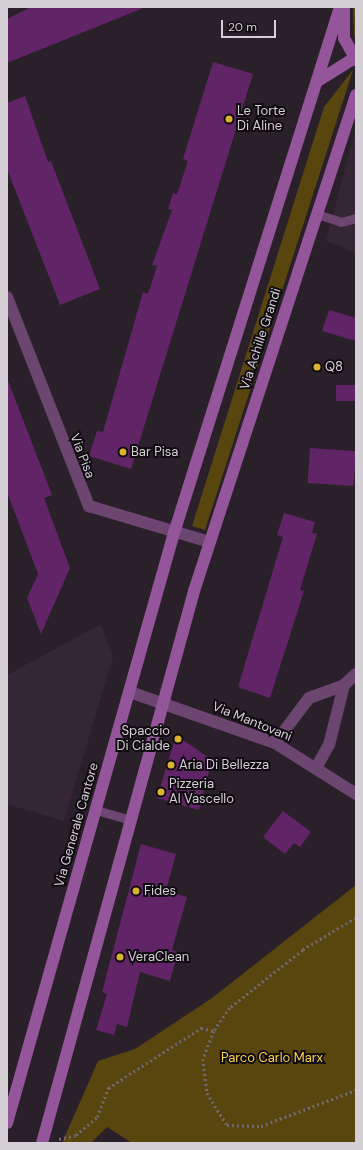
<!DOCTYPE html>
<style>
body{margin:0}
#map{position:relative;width:363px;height:1150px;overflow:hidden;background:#29202a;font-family:"DM Sans",sans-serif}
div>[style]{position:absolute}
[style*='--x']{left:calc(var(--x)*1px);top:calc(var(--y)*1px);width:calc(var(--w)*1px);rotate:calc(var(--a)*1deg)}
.built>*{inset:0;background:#342635}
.green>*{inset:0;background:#58460e}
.building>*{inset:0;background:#612467;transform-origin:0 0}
.path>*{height:2.5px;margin-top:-1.25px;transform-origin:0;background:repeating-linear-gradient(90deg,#726a73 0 2px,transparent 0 5px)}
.lane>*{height:9px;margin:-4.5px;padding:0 4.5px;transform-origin:4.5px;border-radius:4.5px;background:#6c4570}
.street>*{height:12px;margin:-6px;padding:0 6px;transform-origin:6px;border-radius:6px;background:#6c4570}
.secondary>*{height:12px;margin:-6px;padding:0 6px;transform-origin:6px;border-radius:6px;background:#95559b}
.dots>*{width:11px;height:11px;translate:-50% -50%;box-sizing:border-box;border:2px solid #0f0b10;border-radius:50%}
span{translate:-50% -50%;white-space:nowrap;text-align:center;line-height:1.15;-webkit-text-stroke:4px #0f0b10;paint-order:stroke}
.poi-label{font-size:13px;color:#d5cfd6}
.left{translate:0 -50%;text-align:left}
.right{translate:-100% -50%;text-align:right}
.street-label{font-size:13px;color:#d5cfd6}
.park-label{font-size:13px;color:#fed249}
.frame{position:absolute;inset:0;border:8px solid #d5cfd6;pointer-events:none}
.scale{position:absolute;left:221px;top:20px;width:55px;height:18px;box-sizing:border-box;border:2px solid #d5cfd6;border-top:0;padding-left:5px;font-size:12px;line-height:14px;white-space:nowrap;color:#d5cfd6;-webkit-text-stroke:3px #0f0b10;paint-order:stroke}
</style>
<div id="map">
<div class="built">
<div style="clip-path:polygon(356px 127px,356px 253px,326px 241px)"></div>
<div style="clip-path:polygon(101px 624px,113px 657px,64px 821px,7px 804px,7px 675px)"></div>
</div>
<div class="green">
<div style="clip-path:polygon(353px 7px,356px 7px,356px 40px,354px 35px)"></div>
<div style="clip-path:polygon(353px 70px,205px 530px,192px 526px,324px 107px)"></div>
<div style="clip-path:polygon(356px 885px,356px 1143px,132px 1143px,107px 1127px,91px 1143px,62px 1143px,98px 1061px,135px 1049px,212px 998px)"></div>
</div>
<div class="building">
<div style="clip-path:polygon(31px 7px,146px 7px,7px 63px,7px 19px)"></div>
<div style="clip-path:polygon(213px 62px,253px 74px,131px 469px,89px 456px,97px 431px,103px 432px,143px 292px,148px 294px,157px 266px,152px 265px,172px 210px,168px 209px,173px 193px,177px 194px,188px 161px,183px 159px)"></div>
<div style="clip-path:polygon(25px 96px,48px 162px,51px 161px,100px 289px,60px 305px,7px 169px,7px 103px)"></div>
<div style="clip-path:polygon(329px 310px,356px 318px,356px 341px,322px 331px)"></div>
<div style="clip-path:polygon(7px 378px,52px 495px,44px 498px,70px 568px,41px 634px,27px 598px,38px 574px,7px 492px)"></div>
<div style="left:336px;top:385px;width:20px;height:16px"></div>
<div style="left:310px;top:448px;width:46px;height:35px;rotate:4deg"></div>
<div style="clip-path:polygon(284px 513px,315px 522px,312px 533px,317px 534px,300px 590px,304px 591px,270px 698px,238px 687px,283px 537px,277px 535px)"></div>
<div style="clip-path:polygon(176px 735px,212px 760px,199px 810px,157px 798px)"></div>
<div style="clip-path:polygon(283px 811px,311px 832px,300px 847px,294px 843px,285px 854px,263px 837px)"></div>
<div style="clip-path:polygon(141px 844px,176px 854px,166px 891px,187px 897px,172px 950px,178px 952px,170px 981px,140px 972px,127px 1027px,117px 1024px,114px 1035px,96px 1030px,107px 994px,102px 992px)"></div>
</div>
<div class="path">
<div style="--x:356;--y:918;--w:62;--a:148.9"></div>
<div style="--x:303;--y:950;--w:93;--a:141.5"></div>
<div style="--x:230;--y:1008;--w:28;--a:125"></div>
<div style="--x:214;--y:1031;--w:30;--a:111"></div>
<div style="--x:203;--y:1059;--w:34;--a:83"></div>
<div style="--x:207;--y:1093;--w:38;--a:58"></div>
<div style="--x:227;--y:1125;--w:34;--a:2"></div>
<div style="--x:261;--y:1126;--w:102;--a:-20.8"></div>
<div style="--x:59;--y:1139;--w:17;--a:-13"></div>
<div style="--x:76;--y:1135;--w:28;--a:-41"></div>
<div style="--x:97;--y:1117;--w:31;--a:-69"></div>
<div style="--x:108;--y:1088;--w:111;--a:-32.8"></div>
<div style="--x:201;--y:1028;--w:13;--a:13"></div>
</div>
<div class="lane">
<div style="--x:317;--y:214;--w:25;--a:18"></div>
<div style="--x:341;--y:222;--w:16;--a:-15"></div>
<div style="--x:96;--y:810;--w:35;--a:16"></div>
</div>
<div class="street">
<div style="--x:7;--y:297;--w:225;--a:68.6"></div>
<div style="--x:89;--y:506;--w:126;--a:16.6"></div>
<div style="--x:130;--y:692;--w:154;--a:19.4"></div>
<div style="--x:275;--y:743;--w:96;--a:32.2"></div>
<div style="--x:275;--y:743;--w:56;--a:-52.9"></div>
<div style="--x:309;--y:698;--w:37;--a:-20"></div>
<div style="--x:344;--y:685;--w:16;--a:-43"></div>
<div style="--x:316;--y:768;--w:26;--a:-61"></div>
<div style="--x:329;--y:745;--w:62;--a:-76"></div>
</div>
<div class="secondary">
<div style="--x:344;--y:9;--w:29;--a:90"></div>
<div style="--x:344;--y:38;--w:25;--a:61"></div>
<div style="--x:318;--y:81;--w:41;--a:-32.2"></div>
<div style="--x:7;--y:1123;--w:613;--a:-74.2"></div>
<div style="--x:174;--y:533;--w:552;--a:-72.48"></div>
<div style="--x:42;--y:1143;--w:573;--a:-74.6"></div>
<div style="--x:194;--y:591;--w:522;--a:-71.91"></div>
</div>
<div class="dots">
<div style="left:229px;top:119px;background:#dab333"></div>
<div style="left:317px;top:367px;background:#dab333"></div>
<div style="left:123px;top:452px;background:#dab333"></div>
<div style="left:178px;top:739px;background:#dab333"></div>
<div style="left:171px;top:765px;background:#dab333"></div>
<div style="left:161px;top:792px;background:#dab333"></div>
<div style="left:136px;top:891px;background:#dab333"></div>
<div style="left:120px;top:957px;background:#dab333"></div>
</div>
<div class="poi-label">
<span class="left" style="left:237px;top:119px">Le Torte<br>Di Aline</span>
<span class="left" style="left:325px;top:367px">Q8</span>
<span class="left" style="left:131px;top:452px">Bar Pisa</span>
<span class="right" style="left:170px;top:739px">Spaccio<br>Di Cialde</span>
<span class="left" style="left:179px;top:765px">Aria Di Bellezza</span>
<span class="left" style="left:169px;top:792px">Pizzeria<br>Al Vascello</span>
<span class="left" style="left:144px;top:891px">Fides</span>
<span class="left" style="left:128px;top:957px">VeraClean</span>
</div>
<div class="street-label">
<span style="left:261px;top:339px;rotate:-72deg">Via Achille Grandi</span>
<span style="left:82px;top:456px;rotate:69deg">Via Pisa</span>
<span style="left:252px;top:722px;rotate:22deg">Via Mantovani</span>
<span style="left:77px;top:825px;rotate:-74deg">Via Generale Cantore</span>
</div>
<div class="park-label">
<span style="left:272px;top:1058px">Parco Carlo Marx</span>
</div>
<div class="frame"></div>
<div class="scale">20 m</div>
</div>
